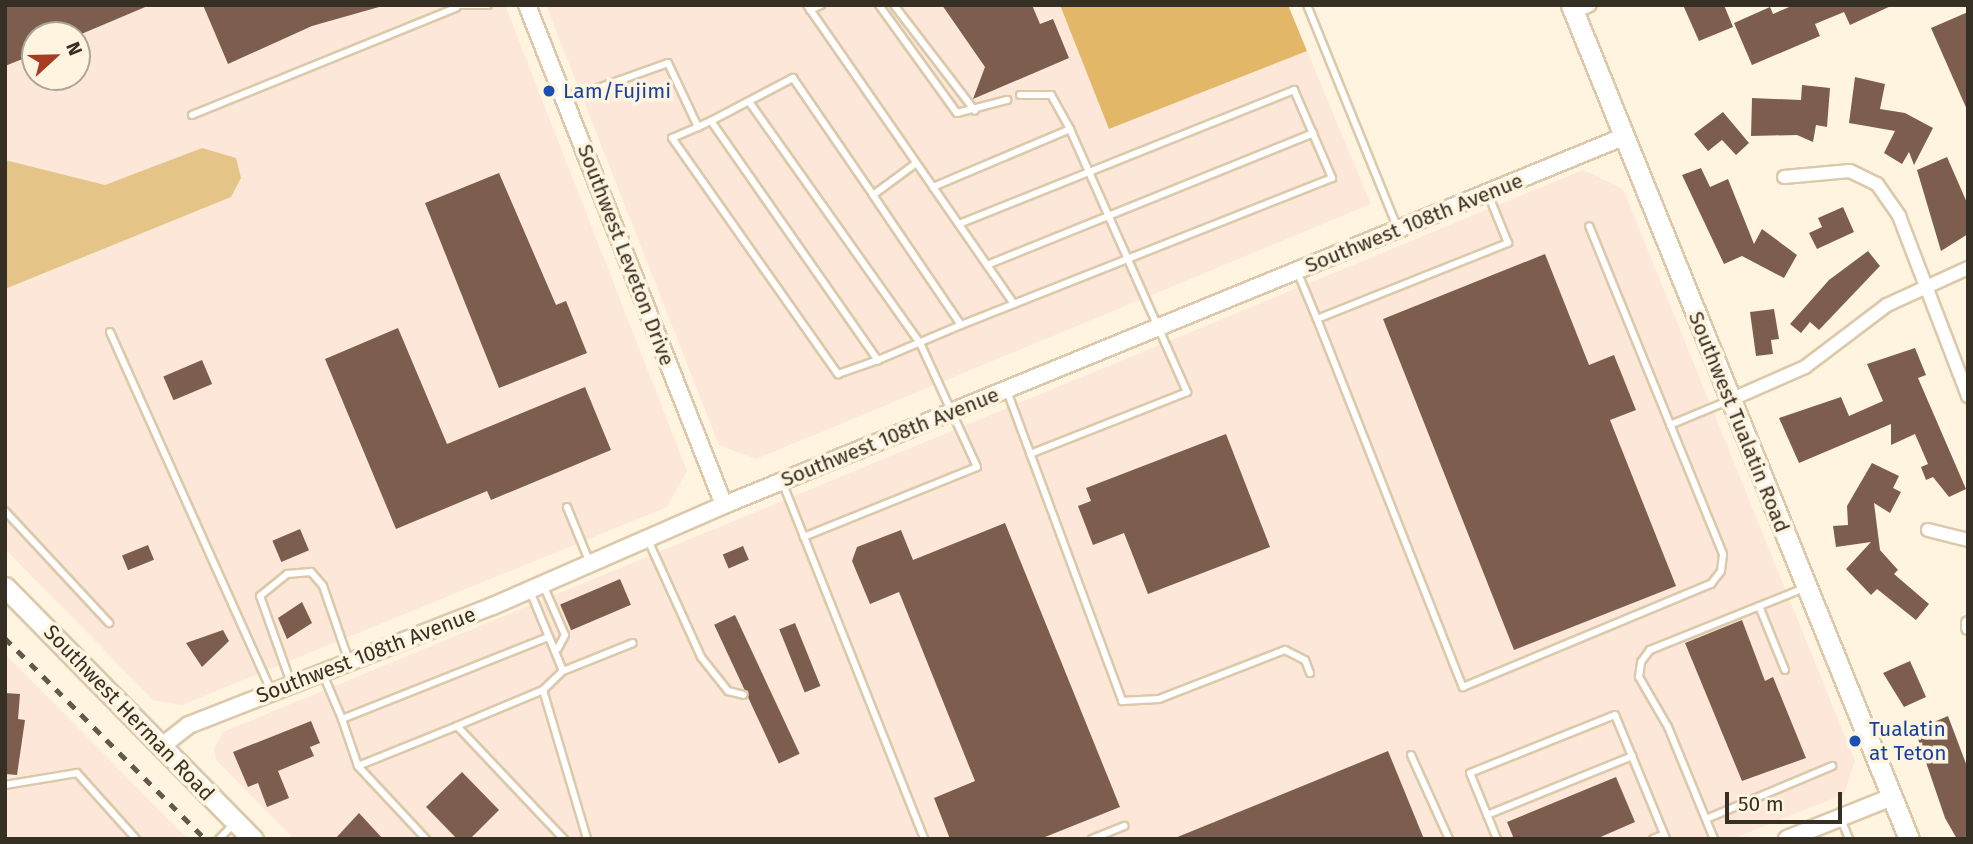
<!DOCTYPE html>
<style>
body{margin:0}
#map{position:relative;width:1973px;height:844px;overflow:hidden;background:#fff4e0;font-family:"Fira Sans",sans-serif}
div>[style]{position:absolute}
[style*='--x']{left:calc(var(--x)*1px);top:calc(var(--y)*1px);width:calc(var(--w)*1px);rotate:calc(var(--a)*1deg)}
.industrial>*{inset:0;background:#fce7d9}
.green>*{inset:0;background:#e5c488}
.forest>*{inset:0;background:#e2b768}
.building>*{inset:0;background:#7d5e4e;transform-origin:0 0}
.roads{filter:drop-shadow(2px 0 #dbc9aa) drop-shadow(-2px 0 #dbc9aa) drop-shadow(0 2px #dbc9aa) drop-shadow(0 -2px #dbc9aa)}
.service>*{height:6px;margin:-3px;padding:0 3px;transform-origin:3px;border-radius:3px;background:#fff}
.minor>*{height:12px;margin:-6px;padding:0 6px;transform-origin:6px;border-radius:6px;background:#fff}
.tertiary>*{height:16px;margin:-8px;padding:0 8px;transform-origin:8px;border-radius:8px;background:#fff}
.secondary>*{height:19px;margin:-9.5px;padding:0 9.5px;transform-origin:9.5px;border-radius:9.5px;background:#fff}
.rail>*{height:4.5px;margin-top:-2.25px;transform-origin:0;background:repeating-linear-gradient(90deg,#61594c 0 9px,transparent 0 18px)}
.dots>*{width:19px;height:19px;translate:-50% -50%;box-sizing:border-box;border:4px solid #fff4e0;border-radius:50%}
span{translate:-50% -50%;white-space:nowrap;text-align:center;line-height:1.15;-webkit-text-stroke:7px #fff4e0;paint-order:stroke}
.transit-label{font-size:21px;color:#164399}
.left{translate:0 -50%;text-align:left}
.street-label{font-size:21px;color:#362f23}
.frame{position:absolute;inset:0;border:7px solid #362f23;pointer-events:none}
.north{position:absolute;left:21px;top:21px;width:70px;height:70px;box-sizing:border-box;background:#fff4e0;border:2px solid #afa594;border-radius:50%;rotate:68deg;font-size:19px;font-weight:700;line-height:28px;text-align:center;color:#362f23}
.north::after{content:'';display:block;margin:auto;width:24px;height:32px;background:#a63d23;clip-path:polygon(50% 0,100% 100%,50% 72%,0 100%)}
.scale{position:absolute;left:1725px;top:792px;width:117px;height:32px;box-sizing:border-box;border:4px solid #362f23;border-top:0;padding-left:9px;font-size:21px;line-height:24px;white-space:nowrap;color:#362f23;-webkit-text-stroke:5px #fff4e0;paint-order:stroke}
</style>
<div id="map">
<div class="industrial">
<div style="clip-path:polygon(evenodd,5px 5px,505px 5px,687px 471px,667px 507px,182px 705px,153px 700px,5px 549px,5px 289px,231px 197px,202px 148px,105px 185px,5px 160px,5px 5px,35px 35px,77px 35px,77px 77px,35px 77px,35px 35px)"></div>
<div style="clip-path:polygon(546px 5px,1060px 5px,1110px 129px,1307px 51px,1371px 204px,756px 459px,719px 445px)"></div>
<div style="clip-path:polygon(1583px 170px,1623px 189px,1855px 761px,1844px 794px,1732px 839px,294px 839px,216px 760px,214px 748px,223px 732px)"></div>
<div style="clip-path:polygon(5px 654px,188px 839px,5px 839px)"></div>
</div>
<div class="green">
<div style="clip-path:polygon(202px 148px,236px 158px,241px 178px,231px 197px,5px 289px,5px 160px,105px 185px)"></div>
</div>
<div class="forest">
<div style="clip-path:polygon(1060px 5px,1288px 5px,1307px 51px,1109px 129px)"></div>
</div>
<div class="building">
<div style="clip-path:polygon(5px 5px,150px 5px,79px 35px,35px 35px,35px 54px,5px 66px)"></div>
<div style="clip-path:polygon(203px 5px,379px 5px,379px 7px,312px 26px,228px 64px)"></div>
<div style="clip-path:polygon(942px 5px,1032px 5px,1040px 24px,1053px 19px,1069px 58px,973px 99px,985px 67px)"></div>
<div style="clip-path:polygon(1683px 5px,1724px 5px,1733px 27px,1699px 41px)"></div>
<div style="clip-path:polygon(1794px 5px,1893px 5px,1850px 25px,1844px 12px,1815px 24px,1820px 36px,1752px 65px,1734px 23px,1770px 7px,1773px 14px)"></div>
<div style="clip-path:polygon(1968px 12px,1968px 112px,1931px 28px)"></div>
<div style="clip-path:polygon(1855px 77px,1885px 84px,1880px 109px,1905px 113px,1933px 128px,1914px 165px,1909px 152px,1902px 164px,1884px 153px,1895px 131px,1849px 123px)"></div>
<div style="clip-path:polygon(1802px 85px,1830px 88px,1827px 127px,1816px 125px,1813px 142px,1797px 135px,1751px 136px,1752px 98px,1801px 100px)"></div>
<div style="clip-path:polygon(1723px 112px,1749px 143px,1736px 155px,1722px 140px,1708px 151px,1694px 134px)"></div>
<div style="clip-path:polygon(1947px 157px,1968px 205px,1968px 234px,1941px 251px,1917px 170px)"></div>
<div style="clip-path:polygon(1701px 168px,1710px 187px,1728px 179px,1754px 244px,1762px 229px,1797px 255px,1784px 278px,1742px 256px,1724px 264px,1682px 175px)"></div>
<div style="clip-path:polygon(499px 173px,556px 305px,566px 301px,587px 353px,499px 388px,425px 203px)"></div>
<div style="clip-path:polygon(1843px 207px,1854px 232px,1817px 249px,1809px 233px,1822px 227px,1818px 218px)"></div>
<div style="clip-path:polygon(1868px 251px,1880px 266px,1819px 330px,1810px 322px,1801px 333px,1790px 324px,1829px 280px)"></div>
<div style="clip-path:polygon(1545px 254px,1589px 365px,1614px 355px,1636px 410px,1610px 420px,1676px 586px,1514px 650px,1383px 319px)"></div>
<div style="clip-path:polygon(1774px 309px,1779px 339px,1771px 340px,1773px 354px,1756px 356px,1750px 312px)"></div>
<div style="clip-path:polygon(398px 328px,447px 444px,585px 387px,611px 450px,491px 500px,487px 491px,396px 529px,325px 359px)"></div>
<div style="clip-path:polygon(1915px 348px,1926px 375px,1918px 378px,1966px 489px,1949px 497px,1933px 477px,1926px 480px,1921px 467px,1928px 464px,1915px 434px,1891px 445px,1891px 424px,1799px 463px,1779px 418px,1841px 397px,1849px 416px,1883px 401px,1867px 364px)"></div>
<div style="left:202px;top:360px;width:26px;height:42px;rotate:67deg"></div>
<div style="clip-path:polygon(1226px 434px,1270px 547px,1148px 594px,1124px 533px,1093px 545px,1078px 506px,1091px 501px,1086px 488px)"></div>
<div style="clip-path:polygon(1872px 463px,1899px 476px,1893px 488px,1901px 492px,1890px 513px,1874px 503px,1880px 550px,1898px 570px,1894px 574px,1929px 604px,1916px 620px,1877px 589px,1871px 595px,1846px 569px,1871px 542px,1836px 547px,1833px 526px,1848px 525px,1847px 506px)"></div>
<div style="clip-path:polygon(1005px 523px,1120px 807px,1040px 839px,950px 839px,934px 798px,975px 781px,899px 592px,870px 604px,852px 561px,857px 547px,901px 530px,913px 560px)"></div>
<div style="left:300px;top:529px;width:23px;height:30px;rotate:67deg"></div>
<div style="left:148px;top:545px;width:16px;height:28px;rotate:68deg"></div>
<div style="left:743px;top:546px;width:15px;height:22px;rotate:67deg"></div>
<div style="left:620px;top:579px;width:28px;height:65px;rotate:67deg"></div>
<div style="clip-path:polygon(302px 602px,312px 623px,287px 639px,278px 618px)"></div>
<div style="left:735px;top:615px;width:153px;height:23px;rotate:65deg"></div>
<div style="clip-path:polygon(1742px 620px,1765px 681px,1773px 677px,1806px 758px,1742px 781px,1685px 643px)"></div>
<div style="left:795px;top:623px;width:68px;height:17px;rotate:68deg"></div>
<div style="clip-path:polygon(223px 630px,229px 641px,202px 667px,186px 643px)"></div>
<div style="clip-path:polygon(1910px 661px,1926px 697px,1904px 707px,1883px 673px)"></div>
<div style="clip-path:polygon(5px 693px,20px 694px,18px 719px,25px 720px,17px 775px,5px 774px)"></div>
<div style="clip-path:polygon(1948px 716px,1968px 769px,1968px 839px,1957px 839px,1945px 818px,1915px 730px)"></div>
<div style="clip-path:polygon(311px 721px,320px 743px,310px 747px,314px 756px,278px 771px,289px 798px,267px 807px,258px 783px,248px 787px,233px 752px)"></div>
<div style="clip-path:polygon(1388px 751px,1424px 839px,1176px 839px,1175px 838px)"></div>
<div style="clip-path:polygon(462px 772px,499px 810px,470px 839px,457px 839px,426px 807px)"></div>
<div style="clip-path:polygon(1616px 777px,1635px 822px,1596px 839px,1514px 839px,1507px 822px)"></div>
<div style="clip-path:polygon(359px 813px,383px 839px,335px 839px)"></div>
</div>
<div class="roads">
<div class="service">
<div style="--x:455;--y:5;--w:33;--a:0"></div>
<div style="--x:807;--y:5;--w:221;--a:55.3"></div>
<div style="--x:933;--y:187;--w:149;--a:-22.9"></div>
<div style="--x:1070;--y:129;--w:39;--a:-119"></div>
<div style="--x:1051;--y:95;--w:31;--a:180"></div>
<div style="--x:879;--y:5;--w:133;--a:54.2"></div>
<div style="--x:957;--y:113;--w:52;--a:-14.6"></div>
<div style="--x:894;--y:5;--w:133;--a:52.6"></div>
<div style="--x:1307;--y:5;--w:240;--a:67.9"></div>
<div style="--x:810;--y:10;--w:12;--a:-24"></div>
<div style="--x:567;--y:99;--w:107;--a:-19.6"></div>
<div style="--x:668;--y:63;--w:71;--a:64.9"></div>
<div style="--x:698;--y:127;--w:28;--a:157"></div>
<div style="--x:672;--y:138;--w:289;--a:54.9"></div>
<div style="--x:838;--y:374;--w:42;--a:-19.3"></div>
<div style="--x:750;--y:103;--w:294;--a:54.7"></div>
<div style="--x:920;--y:343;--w:136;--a:65.3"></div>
<div style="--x:977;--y:467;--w:187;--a:158"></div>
<div style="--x:192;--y:115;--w:285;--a:-22.1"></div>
<div style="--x:711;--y:121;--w:93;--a:-27.7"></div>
<div style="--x:793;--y:78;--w:142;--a:55.6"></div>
<div style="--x:698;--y:127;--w:14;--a:-25"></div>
<div style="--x:711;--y:121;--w:292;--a:55.1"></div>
<div style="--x:878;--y:360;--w:90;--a:-22.9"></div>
<div style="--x:961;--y:325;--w:157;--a:-124.1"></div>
<div style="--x:873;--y:195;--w:52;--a:-36.4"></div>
<div style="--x:933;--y:187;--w:142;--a:55.3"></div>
<div style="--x:1014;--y:304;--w:57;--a:158.4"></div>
<div style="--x:959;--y:224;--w:361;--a:-21.8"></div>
<div style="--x:1294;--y:90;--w:96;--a:66.6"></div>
<div style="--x:1332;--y:178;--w:342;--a:158.4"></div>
<div style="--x:987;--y:265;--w:352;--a:-22"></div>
<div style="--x:1297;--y:271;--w:52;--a:67.4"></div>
<div style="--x:1317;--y:319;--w:206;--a:-21.7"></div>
<div style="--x:1508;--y:243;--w:53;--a:-112.2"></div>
<div style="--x:1317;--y:319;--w:396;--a:68.4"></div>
<div style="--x:1463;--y:687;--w:269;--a:-22.6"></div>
<div style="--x:1711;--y:584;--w:16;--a:-52"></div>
<div style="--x:1721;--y:571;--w:17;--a:-83"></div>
<div style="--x:1723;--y:554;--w:354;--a:-112.2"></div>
<div style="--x:110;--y:332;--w:393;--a:65.8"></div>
<div style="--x:1007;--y:391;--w:331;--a:69.6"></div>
<div style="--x:1122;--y:701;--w:37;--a:-3"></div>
<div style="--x:1159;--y:699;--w:135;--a:-21.3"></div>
<div style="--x:1285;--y:650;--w:22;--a:27"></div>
<div style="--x:1305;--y:660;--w:14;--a:69"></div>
<div style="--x:1670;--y:425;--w:65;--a:-22.6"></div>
<div style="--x:1030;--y:454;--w:169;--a:-21.5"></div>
<div style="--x:1187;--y:392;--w:288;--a:-114"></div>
<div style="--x:783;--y:484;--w:382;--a:68.3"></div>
<div style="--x:567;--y:507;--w:61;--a:67.7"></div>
<div style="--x:5;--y:511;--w:153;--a:47.1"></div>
<div style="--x:648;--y:540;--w:128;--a:65.6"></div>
<div style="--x:701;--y:657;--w:43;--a:51.5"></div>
<div style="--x:728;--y:691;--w:16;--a:14"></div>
<div style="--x:544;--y:587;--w:52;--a:66.4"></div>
<div style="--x:565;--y:635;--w:15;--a:118"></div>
<div style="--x:1759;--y:606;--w:69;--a:67.9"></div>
<div style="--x:563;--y:671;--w:75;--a:-21.8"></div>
<div style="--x:322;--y:672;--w:51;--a:66.9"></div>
<div style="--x:291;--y:683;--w:92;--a:-109.6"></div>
<div style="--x:260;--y:596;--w:35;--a:-39"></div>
<div style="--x:287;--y:574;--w:24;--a:-5"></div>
<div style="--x:311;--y:572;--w:18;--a:49"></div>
<div style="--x:323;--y:586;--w:79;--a:70.9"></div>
<div style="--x:543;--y:690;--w:155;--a:73.5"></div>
<div style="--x:457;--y:726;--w:93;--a:-22.7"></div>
<div style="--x:543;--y:690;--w:28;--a:-44"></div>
<div style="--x:563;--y:671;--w:87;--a:-112.4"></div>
<div style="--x:1411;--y:755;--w:92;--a:65.7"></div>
<div style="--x:358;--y:766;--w:50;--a:-108.8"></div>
<div style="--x:342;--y:719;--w:222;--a:-21.7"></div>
<div style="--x:5;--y:785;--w:73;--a:-9.5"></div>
<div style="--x:77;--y:773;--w:89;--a:48.2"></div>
<div style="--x:1487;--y:815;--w:157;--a:-22.1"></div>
<div style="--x:1706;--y:819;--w:137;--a:-22.8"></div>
<div style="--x:1841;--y:819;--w:22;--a:68"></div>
<div style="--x:219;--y:839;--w:23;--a:-45"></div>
<div style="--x:426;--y:839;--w:100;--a:-133"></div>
<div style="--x:358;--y:766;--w:107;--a:-22"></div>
<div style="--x:457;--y:726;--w:156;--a:46.6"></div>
<div style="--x:1092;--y:839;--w:35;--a:-22"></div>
<div style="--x:1497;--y:839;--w:71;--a:-112.2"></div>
<div style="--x:1470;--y:773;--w:156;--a:-21.8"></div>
<div style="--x:1615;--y:715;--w:134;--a:67.6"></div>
<div style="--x:1653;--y:839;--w:12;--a:-24"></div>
<div style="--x:1714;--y:839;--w:121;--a:-112.3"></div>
<div style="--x:1668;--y:727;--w:58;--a:-120.1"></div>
<div style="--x:1639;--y:677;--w:15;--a:-82"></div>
<div style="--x:1641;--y:662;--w:15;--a:-53"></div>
<div style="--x:1650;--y:650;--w:166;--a:-21.9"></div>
</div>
<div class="minor">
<div style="--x:1574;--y:12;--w:17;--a:-24"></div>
<div style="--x:1784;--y:177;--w:66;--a:-5.2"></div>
<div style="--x:1850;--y:171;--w:30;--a:26"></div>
<div style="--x:1877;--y:184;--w:39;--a:55"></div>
<div style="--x:1899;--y:216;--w:193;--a:69"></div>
<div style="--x:1730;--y:400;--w:82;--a:-23.7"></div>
<div style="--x:1805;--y:367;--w:103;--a:-37.1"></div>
<div style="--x:1887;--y:305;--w:89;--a:-24.6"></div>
<div style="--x:1928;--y:530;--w:41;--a:14"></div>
<div style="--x:1968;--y:623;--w:5;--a:90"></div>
</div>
<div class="tertiary">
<div style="--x:527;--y:5;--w:537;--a:68.5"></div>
<div style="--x:162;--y:746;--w:34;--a:-38"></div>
<div style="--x:189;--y:725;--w:326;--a:-21.4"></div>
<div style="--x:493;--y:606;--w:252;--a:-23.6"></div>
<div style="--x:724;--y:505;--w:971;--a:-22.26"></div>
<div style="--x:1787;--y:839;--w:113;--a:-21.8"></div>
</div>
<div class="secondary">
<div style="--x:1571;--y:5;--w:900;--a:67.94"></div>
<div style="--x:5;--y:587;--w:354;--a:45.5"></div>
</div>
</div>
<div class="rail">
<div style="--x:5;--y:638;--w:284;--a:45.1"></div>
</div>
<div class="dots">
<div style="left:549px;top:91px;background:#1a4fb4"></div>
<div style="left:1855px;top:741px;background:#1a4fb4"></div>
</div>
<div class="transit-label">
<span class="left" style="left:563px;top:91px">Lam/Fujimi</span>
<span class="left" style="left:1869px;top:741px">Tualatin<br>at Teton</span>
</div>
<div class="street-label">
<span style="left:1414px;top:223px;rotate:-22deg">Southwest 108th Avenue</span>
<span style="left:626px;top:255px;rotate:69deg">Southwest Leveton Drive</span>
<span style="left:1739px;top:422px;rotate:68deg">Southwest Tualatin Road</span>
<span style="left:890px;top:437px;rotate:-22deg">Southwest 108th Avenue</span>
<span style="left:366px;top:655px;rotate:-21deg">Southwest 108th Avenue</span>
<span style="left:129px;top:713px;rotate:46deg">Southwest Herman Road</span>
</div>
<div class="frame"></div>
<div class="north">N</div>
<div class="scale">50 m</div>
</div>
